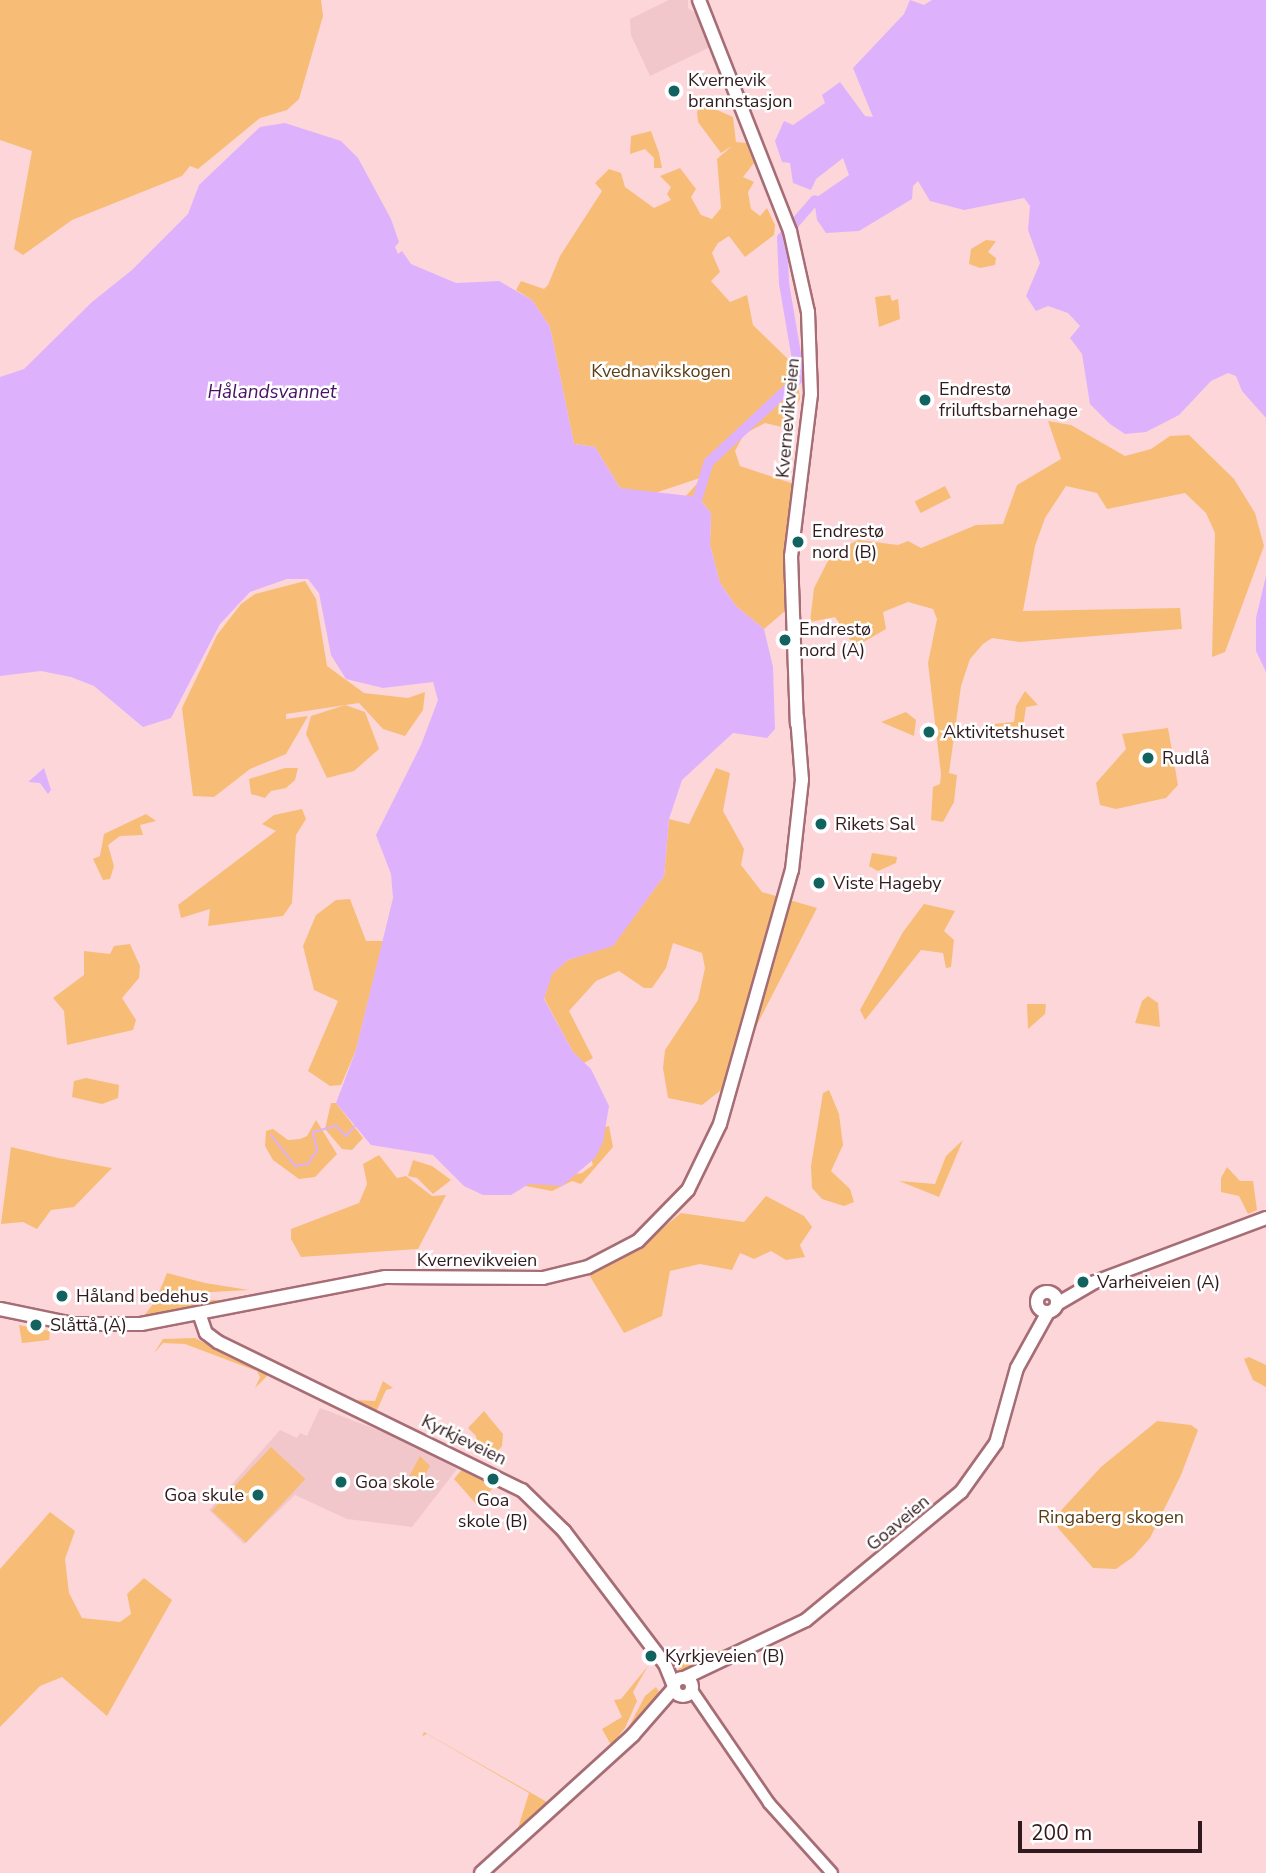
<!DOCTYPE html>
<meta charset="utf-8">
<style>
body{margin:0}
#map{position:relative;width:1266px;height:1873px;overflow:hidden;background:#fdd6da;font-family:"Nunito Sans",sans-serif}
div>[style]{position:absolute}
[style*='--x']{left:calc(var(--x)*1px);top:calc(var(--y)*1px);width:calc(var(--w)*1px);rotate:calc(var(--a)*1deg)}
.built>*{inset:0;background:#f2c7cb}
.green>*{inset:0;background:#f7bd76;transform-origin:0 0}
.water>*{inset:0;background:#deb1fd}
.stream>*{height:2px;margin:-1px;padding:0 1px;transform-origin:1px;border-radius:1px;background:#deb1fd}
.river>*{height:10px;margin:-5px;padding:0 5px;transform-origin:5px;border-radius:5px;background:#deb1fd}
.roads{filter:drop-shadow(2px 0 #a66d75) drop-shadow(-2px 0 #a66d75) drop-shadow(0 2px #a66d75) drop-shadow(0 -2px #a66d75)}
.minor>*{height:10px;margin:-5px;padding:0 5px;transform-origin:5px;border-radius:5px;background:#fff}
.major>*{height:12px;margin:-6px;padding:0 6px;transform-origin:6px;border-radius:6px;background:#fff}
.major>.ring{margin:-6px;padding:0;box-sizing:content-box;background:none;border:12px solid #fff;border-radius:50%}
.dots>*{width:19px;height:19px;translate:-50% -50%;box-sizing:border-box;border:4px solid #fff;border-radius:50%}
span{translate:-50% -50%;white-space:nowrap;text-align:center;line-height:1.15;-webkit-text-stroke:5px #fff;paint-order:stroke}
.poi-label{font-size:18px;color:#311a1d}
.left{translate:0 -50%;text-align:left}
.right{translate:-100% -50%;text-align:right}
.park-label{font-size:18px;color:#5b3d14}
.street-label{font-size:18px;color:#311a1d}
.water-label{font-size:19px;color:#481164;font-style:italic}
.scale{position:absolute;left:1018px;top:1821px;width:184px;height:32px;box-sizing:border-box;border:4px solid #311a1d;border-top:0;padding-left:9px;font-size:21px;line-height:24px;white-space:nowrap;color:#311a1d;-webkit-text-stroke:5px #fff;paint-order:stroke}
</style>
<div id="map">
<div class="built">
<div style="clip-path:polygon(669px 0,688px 0,688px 8px,697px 14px,710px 47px,650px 76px,631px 35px,630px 19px)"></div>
<div style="clip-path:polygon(320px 1408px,407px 1441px,457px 1469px,412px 1527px,347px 1519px,295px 1495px,244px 1544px,209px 1510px,280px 1430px,297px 1438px,300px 1433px,307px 1436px)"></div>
</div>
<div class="green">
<div style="clip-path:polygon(0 0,321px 0,323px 16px,299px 99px,287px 110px,260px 118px,198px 169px,190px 166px,182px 176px,72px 220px,23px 255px,14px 249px,32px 151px,0 140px)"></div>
<div style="clip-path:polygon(705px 95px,710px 107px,733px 117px,736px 142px,746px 143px,754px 163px,743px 177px,754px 182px,748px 192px,751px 209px,760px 216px,767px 208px,775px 225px,774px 235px,745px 257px,729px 236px,718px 243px,712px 253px,720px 272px,711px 281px,730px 302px,747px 295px,753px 325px,795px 366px,797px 373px,794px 383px,745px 425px,706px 464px,703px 476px,741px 432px,798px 384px,800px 399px,786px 428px,765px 423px,744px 434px,735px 451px,740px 466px,797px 485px,785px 611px,764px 629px,736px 606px,720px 583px,710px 545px,711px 513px,698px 497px,685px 497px,703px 477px,652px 494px,620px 488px,595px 447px,574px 444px,550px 327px,532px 300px,516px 290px,521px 281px,544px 289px,548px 285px,560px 256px,602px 191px,595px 183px,609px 169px,621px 173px,625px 187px,654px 208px,671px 200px,667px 194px,671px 187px,660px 176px,680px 168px,696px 189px,691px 197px,701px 215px,712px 219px,721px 208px,717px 159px,732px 146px,721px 153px,698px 122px,697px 112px)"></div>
<div style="clip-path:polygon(651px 131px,659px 153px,662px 168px,654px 168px,654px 158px,645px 149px,630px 154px,631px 136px)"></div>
<div style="clip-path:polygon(986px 240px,996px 241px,988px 252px,996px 258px,995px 265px,980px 268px,969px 264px,971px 249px)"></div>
<div style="clip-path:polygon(890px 295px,892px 301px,898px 299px,900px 319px,879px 327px,875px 297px)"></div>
<div style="clip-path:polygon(1048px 421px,1071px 425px,1125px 456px,1151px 449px,1170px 436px,1189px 435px,1234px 479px,1255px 513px,1264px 546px,1225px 652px,1212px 657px,1215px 533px,1206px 513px,1185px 493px,1107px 509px,1097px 493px,1066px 486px,1045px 518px,1035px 546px,1023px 611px,1180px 608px,1182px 629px,1020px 642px,992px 638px,983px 644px,970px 659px,961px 686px,949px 773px,957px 775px,954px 802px,943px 822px,931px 820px,933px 787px,940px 784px,941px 774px,928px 663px,937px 619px,933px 609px,908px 602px,883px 612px,886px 629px,855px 647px,835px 617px,810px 622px,814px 588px,832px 553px,858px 540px,898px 545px,908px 541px,921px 548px,976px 525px,1003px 524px,1017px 485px,1061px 459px)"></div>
<div style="left:945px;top:486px;width:13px;height:34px;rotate:63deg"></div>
<div style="clip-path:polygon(305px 581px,316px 599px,327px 666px,364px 693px,408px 698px,425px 692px,423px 710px,405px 736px,383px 729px,359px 703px,286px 714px,286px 719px,308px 716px,286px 754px,250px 769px,214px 797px,193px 796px,182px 708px,217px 635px,241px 604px,255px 594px)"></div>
<div style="clip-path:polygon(1025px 691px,1038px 705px,1026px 707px,1023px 727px,994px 728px,994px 724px,1014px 722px,1016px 706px)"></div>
<div style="clip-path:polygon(345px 705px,365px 712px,379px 749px,354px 771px,327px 778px,306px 734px,311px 716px)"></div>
<div style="clip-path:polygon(906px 712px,916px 720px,914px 736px,881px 722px)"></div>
<div style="clip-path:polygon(1168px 728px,1178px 785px,1166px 798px,1116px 809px,1100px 805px,1096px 783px,1126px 749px,1122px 734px)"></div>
<div style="clip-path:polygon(285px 768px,298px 768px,295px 780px,286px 788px,271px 791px,265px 798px,251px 794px,249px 779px)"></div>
<div style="clip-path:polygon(716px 768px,730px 773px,723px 811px,744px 849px,741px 865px,762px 892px,817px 908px,725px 1087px,702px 1105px,668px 1098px,663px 1068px,665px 1050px,698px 1000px,705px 968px,702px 953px,673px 943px,666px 968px,652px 988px,644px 988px,619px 971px,596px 981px,569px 1011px,593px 1058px,584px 1063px,573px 1052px,544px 998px,552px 973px,568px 960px,613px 945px,664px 876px,669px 819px,689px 824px)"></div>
<div style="clip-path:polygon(302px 809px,306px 819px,296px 835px,292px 903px,283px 916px,208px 926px,210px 909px,181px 918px,178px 905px,276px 831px,262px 824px,274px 815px)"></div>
<div style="clip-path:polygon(146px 814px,156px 821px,140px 825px,143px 835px,120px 836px,108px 845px,114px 866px,110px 879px,103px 880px,93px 859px,100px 856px,104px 834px)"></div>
<div style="clip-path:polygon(872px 853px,897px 857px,896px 863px,878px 871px,869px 866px)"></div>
<div style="clip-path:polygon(350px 899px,366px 941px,383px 941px,356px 1050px,341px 1085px,330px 1086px,308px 1071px,338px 1001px,314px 990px,303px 946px,316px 915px,336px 900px)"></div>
<div style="clip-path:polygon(924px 904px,955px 911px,944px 931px,954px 940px,951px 967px,946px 968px,943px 953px,921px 950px,865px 1020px,860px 1010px,903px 932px)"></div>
<div style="clip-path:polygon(130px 944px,140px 966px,139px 978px,122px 998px,136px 1020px,133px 1030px,67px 1045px,64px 1011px,53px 998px,84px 975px,84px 951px,110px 954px,114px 946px)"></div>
<div style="clip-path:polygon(1148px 996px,1158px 1003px,1160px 1027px,1135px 1023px,1142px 1001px)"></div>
<div style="clip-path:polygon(1027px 1004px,1046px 1004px,1045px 1014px,1028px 1029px)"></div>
<div style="clip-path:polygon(86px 1078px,119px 1085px,118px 1098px,102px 1104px,72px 1097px,74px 1081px)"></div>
<div style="clip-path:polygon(829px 1090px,839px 1114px,843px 1145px,831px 1171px,850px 1189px,854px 1202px,844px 1206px,822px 1199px,812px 1188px,811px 1166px,823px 1093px)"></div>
<div style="clip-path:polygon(331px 1103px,336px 1103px,363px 1138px,352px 1150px,342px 1149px,325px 1129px)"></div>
<div style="clip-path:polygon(316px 1120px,337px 1154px,315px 1177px,299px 1179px,273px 1160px,265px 1146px,266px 1131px,273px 1129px,288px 1140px,300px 1139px,307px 1136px)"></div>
<div style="clip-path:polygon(609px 1126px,613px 1147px,581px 1184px,572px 1181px,552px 1191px,515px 1184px,582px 1173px,593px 1165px,590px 1155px,598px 1129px)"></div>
<div style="clip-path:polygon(963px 1140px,939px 1197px,899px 1181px,935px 1184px,946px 1156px)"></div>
<div style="clip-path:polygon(11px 1147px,58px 1158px,112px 1168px,74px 1207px,51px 1210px,37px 1229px,23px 1222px,1px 1224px)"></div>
<div style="clip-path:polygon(379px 1155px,397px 1178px,406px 1176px,432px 1196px,446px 1195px,418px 1249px,301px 1257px,291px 1239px,291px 1229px,359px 1203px,367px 1184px,363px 1164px)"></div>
<div style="clip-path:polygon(413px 1160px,432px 1166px,451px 1180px,433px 1194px,417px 1178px,408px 1176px)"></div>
<div style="clip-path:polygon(1227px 1167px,1240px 1181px,1253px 1181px,1257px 1210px,1248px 1214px,1239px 1196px,1221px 1192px,1221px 1178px)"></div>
<div style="clip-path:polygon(766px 1196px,804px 1216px,812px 1227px,800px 1245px,805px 1257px,786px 1260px,771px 1251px,754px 1259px,740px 1253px,732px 1270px,700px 1264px,670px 1271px,662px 1316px,624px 1333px,588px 1273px,635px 1251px,681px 1213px,744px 1222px)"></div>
<div style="clip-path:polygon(167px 1273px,205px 1283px,249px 1290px,158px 1295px)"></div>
<div style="clip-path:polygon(348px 1277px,146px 1320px,143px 1317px,153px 1304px,170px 1299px,220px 1300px)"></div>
<div style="clip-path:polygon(19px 1325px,50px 1331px,49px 1340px,22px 1343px)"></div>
<div style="clip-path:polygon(212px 1335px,356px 1400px,375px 1401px,383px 1381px,393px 1388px,386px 1390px,377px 1410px,370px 1411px)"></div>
<div style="clip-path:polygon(195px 1338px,214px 1348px,268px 1375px,255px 1388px,260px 1377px,257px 1371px,185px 1344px,163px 1343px,154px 1353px,163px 1339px)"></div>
<div style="clip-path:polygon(1249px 1357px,1266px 1365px,1266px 1387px,1253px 1380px,1244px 1359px)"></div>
<div style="clip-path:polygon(484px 1411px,503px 1434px,502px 1446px,492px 1459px,478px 1454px,476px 1436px,468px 1428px)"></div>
<div style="clip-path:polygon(1157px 1421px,1191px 1425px,1198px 1430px,1181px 1475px,1150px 1538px,1133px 1557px,1116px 1569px,1093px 1568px,1058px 1528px,1055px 1517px,1101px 1467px)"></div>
<div style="left:271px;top:1447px;width:47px;height:87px;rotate:43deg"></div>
<div style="clip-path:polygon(420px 1456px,430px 1466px,416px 1490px,405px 1484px)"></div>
<div style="clip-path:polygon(464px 1467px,510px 1485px,575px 1550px,570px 1551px,514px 1490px,494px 1487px,477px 1505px,454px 1479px)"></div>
<div style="clip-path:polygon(50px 1512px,75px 1531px,65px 1559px,69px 1593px,82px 1618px,120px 1622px,131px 1614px,127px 1594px,144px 1578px,172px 1600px,107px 1716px,62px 1677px,40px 1686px,0 1727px,0 1569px)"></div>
<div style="clip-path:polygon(766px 1635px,683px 1672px,678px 1669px,691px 1654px,709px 1654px)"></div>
<div style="clip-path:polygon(648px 1666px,633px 1692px,637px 1701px,625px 1728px,611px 1745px,602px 1729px,622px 1717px,614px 1700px,621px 1699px)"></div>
<div style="clip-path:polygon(656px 1687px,661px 1695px,622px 1740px,645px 1696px)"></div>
<div style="clip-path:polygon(424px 1732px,547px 1802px,499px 1848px,518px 1828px,529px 1793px,427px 1734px,422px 1736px,354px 1873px)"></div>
</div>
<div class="water">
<div style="clip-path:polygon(910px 0,924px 5px,932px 0,1266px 0,1266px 418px,1242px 391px,1236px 376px,1228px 373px,1211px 381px,1179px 415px,1146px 432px,1125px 434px,1110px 424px,1090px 404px,1082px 354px,1070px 338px,1080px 326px,1068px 313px,1048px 306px,1036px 311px,1026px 296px,1040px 263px,1028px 230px,1030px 206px,1024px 198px,964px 210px,930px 201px,918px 181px,913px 186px,912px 199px,859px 231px,826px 233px,817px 220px,814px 199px,849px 175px,843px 158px,816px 179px,811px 190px,793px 183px,790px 163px,782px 162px,775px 141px,784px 121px,793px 125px,825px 103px,822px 95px,840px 82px,865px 116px,873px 117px,853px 68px,904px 14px)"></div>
<div style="clip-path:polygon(285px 123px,341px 141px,358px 158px,391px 219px,399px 242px,395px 247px,398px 254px,402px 251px,411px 264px,456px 283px,499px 281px,532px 300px,550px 327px,574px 444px,595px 447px,620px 488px,698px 497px,711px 513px,710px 545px,720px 583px,736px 606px,764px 629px,773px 667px,775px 729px,767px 738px,733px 733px,682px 780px,669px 819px,664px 876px,613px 946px,568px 960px,552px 974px,544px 999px,573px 1052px,591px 1069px,609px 1106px,603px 1142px,595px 1158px,562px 1186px,529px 1184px,511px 1195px,483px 1195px,464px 1186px,433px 1155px,371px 1145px,336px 1103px,356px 1050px,393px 898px,391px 874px,376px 835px,421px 745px,438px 700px,433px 682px,383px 688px,346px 679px,331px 655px,319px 593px,308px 579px,287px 579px,250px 592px,220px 624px,171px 718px,143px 727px,94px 686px,71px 677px,41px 671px,0 676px,0 377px,24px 369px,92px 302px,132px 270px,188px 214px,199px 185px,260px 127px)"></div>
<div style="clip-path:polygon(1266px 576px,1266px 672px,1256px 651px,1256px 618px)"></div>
<div style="clip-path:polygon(44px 768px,51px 790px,48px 794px,40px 783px,28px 782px)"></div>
</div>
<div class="stream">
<div style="--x:271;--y:1135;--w:39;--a:52"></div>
<div style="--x:295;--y:1166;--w:13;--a:-9"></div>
<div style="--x:308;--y:1164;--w:17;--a:-57"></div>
<div style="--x:317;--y:1150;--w:18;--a:-103"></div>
<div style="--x:313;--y:1132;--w:24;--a:-15"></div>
<div style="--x:336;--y:1126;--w:14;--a:45"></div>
<div style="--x:346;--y:1136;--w:15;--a:-48"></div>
</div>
<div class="river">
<div style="--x:698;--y:497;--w:37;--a:-73"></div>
<div style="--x:709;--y:462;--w:125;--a:-43"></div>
<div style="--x:800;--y:377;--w:95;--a:-99.7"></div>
<div style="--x:784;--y:283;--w:45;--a:-92.5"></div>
<div style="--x:782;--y:238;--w:50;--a:-49"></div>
</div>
<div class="roads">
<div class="minor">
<div style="--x:691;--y:1689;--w:138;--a:55.6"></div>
<div style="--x:769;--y:1803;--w:94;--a:48"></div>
</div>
<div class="major">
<div style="--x:699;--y:0;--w:248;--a:68.5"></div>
<div style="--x:790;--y:231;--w:83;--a:77.5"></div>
<div style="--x:808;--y:312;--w:82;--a:87.9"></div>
<div style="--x:811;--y:394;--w:163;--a:97"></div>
<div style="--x:791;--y:556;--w:168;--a:88"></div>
<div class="ring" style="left:1037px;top:1292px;width:8px;height:8px"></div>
<div style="--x:1057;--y:1304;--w:44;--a:-30.1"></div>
<div style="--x:1095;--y:1282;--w:183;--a:-20.5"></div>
<div style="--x:0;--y:1309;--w:75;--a:11.6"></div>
<div style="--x:73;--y:1324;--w:68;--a:0"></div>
<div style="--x:141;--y:1324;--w:249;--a:-10.9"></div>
<div style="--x:386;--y:1277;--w:157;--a:0.4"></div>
<div style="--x:543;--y:1278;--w:46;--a:-13.7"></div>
<div style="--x:588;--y:1267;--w:56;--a:-27.5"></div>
<div style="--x:638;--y:1241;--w:71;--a:-45.6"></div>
<div style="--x:688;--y:1190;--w:73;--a:-64.1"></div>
<div style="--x:720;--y:1124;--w:264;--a:-74.2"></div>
<div style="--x:792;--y:870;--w:91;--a:-83.7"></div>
<div style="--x:802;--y:780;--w:63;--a:-94.5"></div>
<div style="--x:199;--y:1313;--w:21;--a:71"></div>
<div style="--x:206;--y:1333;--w:15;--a:37"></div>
<div style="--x:218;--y:1342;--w:338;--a:26"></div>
<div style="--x:522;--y:1490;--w:59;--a:44.3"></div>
<div style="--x:564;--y:1531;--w:167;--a:52.8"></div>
<div style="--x:665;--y:1664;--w:24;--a:68"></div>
<div style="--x:684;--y:1678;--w:135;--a:-25.4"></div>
<div style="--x:806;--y:1620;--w:201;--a:-39.6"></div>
<div style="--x:961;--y:1492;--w:60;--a:-54.5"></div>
<div style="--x:996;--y:1443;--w:78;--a:-74.4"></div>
<div style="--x:1017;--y:1368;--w:64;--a:-61"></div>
<div class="ring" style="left:674px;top:1678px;width:6px;height:6px"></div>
<div style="--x:481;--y:1873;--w:205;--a:-42.2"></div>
<div style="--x:633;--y:1735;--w:62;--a:-48.9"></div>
</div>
</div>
<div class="dots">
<div style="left:674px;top:91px;background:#12625f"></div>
<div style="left:925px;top:400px;background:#12625f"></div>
<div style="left:798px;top:542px;background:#12625f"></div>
<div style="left:785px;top:640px;background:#12625f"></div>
<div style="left:929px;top:732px;background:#12625f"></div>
<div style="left:1148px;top:758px;background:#12625f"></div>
<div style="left:821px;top:824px;background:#12625f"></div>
<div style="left:819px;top:883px;background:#12625f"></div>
<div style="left:1083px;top:1282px;background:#12625f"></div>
<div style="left:62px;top:1296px;background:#12625f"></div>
<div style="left:36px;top:1325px;background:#12625f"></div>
<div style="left:493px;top:1479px;background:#12625f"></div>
<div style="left:341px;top:1482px;background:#12625f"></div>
<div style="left:258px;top:1495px;background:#12625f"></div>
<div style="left:651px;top:1656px;background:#12625f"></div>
</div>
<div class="poi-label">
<span class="left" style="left:688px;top:91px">Kvernevik<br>brannstasjon</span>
<span class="left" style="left:939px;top:400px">Endrestø<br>friluftsbarnehage</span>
<span class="left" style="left:812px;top:542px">Endrestø<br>nord (B)</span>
<span class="left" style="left:799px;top:640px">Endrestø<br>nord (A)</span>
<span class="left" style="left:943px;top:732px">Aktivitetshuset</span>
<span class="left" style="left:1162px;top:758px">Rudlå</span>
<span class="left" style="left:835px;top:824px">Rikets Sal</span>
<span class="left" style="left:833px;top:883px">Viste Hageby</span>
<span class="left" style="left:1097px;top:1282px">Varheiveien (A)</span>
<span class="left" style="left:76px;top:1296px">Håland bedehus</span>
<span class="left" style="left:50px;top:1325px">Slåttå (A)</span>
<span class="left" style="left:355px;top:1482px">Goa skole</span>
<span class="right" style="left:244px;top:1495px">Goa skule</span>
<span style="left:493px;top:1511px">Goa<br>skole (B)</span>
<span class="left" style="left:665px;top:1656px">Kyrkjeveien (B)</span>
</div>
<div class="park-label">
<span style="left:661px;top:371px">Kvednavikskogen</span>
<span style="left:1111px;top:1517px">Ringaberg skogen</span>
</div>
<div class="street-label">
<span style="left:788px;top:418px;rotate:-85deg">Kvernevikveien</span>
<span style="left:477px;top:1260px">Kvernevikveien</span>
<span style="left:464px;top:1440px;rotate:26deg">Kyrkjeveien</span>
<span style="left:898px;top:1523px;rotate:-40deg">Goaveien</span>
</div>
<div class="water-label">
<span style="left:272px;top:393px">Hålandsvannet</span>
</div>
<div class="scale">200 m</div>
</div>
